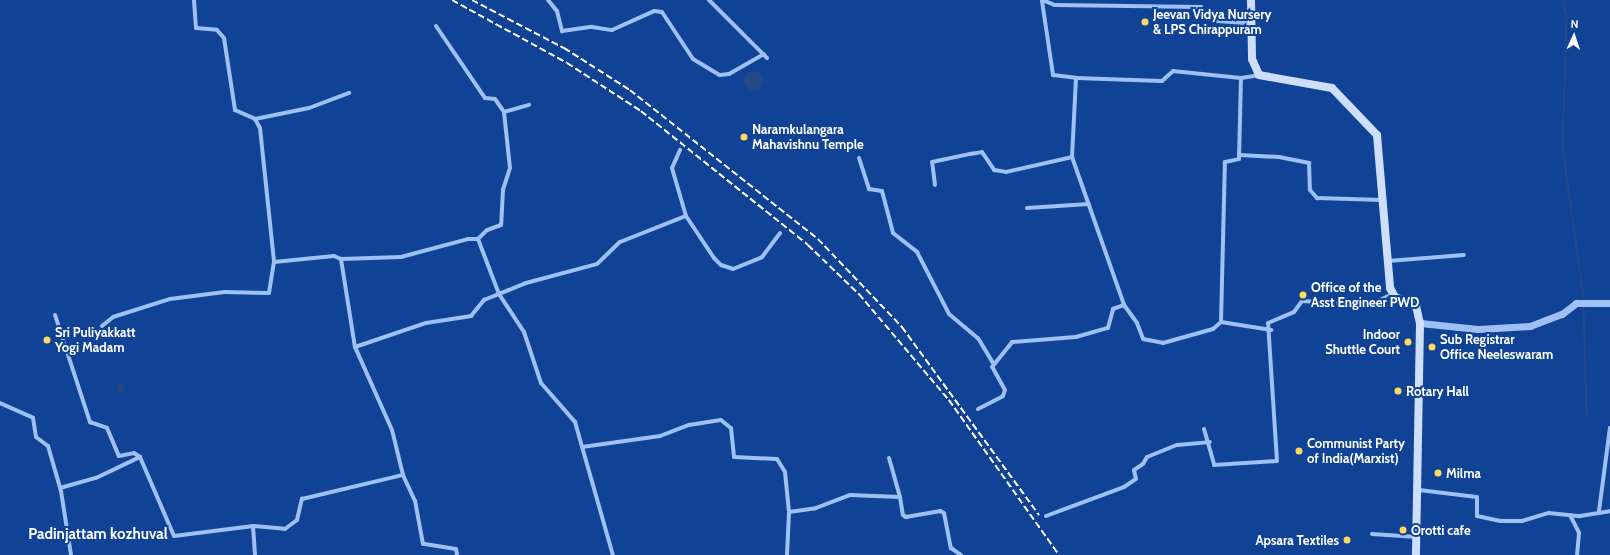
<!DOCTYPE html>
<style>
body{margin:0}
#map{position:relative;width:1610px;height:555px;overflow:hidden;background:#104295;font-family:Cabin,sans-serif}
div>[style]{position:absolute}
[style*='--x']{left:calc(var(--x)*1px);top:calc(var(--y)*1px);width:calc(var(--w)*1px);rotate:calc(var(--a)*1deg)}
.water>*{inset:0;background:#234886}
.round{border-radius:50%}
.stream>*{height:1.5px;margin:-0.75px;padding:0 0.75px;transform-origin:0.75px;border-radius:0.75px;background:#234886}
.minor>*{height:4px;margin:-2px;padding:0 2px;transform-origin:2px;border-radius:2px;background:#9ec0f4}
.tertiary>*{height:7px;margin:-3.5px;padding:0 3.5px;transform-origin:3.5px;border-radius:3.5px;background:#9ec0f4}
.secondary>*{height:8px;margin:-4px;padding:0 4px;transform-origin:4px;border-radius:4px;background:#cddffd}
.rail>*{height:1.5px;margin-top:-0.75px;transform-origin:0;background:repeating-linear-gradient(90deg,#fff 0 7px,transparent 0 10px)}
.dots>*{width:11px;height:11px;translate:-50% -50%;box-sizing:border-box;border:2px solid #104295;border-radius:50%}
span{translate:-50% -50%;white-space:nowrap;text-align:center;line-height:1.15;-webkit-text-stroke:4px #104295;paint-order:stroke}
.poi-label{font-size:13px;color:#fff;font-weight:700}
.left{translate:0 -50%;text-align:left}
.right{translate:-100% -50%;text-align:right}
.quarter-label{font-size:15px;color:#fff;font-weight:700}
.north{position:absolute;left:1554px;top:16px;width:40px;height:40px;-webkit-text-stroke:3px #104295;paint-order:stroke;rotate:3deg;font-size:11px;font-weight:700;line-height:16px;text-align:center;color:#fff}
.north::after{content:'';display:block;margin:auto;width:14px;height:18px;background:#fff;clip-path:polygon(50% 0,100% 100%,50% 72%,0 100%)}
</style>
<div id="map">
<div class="water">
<div class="round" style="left:744px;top:71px;width:20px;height:20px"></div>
<div class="round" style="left:115.5px;top:382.5px;width:9px;height:9px"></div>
</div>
<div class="stream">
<div style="--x:1563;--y:0;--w:16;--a:76"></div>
<div style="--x:1567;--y:16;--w:132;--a:91.7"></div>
<div style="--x:1563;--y:148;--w:151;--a:82"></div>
<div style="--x:1584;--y:308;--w:108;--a:88.4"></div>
</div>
<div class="minor">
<div style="--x:194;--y:0;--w:28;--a:86"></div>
<div style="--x:196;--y:28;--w:21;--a:5"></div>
<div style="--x:217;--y:30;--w:11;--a:49"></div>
<div style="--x:224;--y:38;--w:73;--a:81.3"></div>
<div style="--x:235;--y:110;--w:22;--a:24"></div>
<div style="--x:255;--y:119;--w:10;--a:61"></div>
<div style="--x:260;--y:128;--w:135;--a:84"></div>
<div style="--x:274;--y:262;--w:60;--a:-5.7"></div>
<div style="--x:334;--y:256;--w:8;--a:23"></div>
<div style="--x:341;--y:259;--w:89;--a:81"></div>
<div style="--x:548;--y:0;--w:14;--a:51"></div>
<div style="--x:557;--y:11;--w:21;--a:76"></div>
<div style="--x:562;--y:31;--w:30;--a:-8"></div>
<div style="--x:592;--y:27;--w:20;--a:9"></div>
<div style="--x:612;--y:30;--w:46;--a:-24.3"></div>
<div style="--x:654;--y:11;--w:8;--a:7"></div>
<div style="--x:662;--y:12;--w:56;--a:56.6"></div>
<div style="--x:693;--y:59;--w:31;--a:31"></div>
<div style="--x:720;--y:75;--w:9;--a:-6"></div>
<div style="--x:729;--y:74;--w:40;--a:-29.7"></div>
<div style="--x:709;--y:0;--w:82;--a:45"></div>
<div style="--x:1042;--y:0;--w:14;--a:21"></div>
<div style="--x:1055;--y:5;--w:146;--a:0.8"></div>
<div style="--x:1201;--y:7;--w:12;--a:59"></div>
<div style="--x:1207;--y:17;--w:12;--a:20"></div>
<div style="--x:1218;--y:21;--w:31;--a:4"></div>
<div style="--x:1042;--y:1;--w:75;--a:81.5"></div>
<div style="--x:1053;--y:75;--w:23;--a:7"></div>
<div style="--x:436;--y:26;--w:87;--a:55.8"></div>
<div style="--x:485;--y:98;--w:10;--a:6"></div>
<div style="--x:495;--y:99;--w:16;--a:55"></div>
<div style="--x:504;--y:112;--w:56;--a:83.9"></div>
<div style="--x:510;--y:168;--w:23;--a:108"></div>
<div style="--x:503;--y:190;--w:35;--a:93"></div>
<div style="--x:501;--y:225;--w:15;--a:160"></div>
<div style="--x:487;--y:230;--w:13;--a:135"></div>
<div style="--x:478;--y:239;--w:59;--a:69.1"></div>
<div style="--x:499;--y:294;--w:45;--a:56.7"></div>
<div style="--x:524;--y:332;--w:54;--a:71.6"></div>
<div style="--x:541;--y:383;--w:52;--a:48.9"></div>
<div style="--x:575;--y:422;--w:138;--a:74.1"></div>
<div style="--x:504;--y:112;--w:26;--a:-16"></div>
<div style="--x:255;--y:119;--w:55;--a:-11.5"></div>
<div style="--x:309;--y:108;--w:43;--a:-20.6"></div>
<div style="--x:1239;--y:155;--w:40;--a:2.9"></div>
<div style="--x:1279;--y:157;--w:31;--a:11"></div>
<div style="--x:1309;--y:163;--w:27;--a:88"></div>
<div style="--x:1310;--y:190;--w:11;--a:49"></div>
<div style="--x:1317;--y:198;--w:65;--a:1.8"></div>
<div style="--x:1072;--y:157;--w:157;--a:70.6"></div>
<div style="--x:1124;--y:305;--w:22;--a:54"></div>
<div style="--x:1137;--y:323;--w:17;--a:69"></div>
<div style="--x:1143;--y:339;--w:20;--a:11"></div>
<div style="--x:1163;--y:343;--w:52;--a:-15.6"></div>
<div style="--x:1213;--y:329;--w:11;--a:-41"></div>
<div style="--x:1221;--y:322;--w:51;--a:9.1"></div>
<div style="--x:859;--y:158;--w:33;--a:72"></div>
<div style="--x:869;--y:189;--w:13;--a:9"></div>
<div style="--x:882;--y:191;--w:43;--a:75.3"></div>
<div style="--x:893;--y:233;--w:31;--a:38"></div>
<div style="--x:917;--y:252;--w:70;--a:62.7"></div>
<div style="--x:949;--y:314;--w:38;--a:40"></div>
<div style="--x:978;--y:338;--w:29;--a:59"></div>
<div style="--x:935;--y:185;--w:23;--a:-97"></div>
<div style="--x:932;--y:162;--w:39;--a:-12"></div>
<div style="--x:970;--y:154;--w:12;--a:-9"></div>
<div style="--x:982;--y:152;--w:22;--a:56"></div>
<div style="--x:994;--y:170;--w:12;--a:9"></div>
<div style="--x:1006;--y:172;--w:68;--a:-12.8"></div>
<div style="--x:1072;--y:157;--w:79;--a:-87.1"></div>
<div style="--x:1076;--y:78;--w:86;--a:2"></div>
<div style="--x:1162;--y:81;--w:15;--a:-42"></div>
<div style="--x:1173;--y:71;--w:68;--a:5.9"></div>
<div style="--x:1027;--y:208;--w:62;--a:-3.7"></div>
<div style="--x:686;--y:216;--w:50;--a:56.3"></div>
<div style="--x:714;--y:258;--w:10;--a:45"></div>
<div style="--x:721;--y:265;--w:13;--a:18"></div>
<div style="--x:733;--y:269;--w:31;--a:-22"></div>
<div style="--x:762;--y:257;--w:30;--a:-53"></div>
<div style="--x:341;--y:259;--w:60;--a:-1.9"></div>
<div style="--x:401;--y:257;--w:69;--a:-15"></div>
<div style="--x:468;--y:239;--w:10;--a:0"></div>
<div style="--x:1388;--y:261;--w:76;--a:-4.5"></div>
<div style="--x:55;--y:315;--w:113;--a:71.9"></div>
<div style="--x:90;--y:422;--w:18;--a:19"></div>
<div style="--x:107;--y:428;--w:30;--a:67"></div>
<div style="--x:119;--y:456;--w:15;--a:-11"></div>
<div style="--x:134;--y:453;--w:7;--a:34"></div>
<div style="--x:1221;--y:322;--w:160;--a:-88.6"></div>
<div style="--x:1225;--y:162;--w:14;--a:-12"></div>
<div style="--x:1239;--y:159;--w:81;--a:-88.6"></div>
<div style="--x:1241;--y:78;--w:18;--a:-9"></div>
<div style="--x:102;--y:326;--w:14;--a:-39"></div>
<div style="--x:113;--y:317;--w:60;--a:-17.5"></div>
<div style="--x:170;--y:299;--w:55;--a:-7.3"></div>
<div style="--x:225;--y:292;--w:44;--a:1.3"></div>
<div style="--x:269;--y:293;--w:31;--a:-81"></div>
<div style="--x:0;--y:403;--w:36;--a:24"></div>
<div style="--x:33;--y:418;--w:19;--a:81"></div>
<div style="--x:36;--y:437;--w:15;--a:37"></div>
<div style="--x:48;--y:446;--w:47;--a:73.9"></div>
<div style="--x:61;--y:491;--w:65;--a:81.1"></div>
<div style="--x:978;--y:409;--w:28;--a:-27"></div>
<div style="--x:1003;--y:396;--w:6;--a:-72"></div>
<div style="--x:1005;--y:390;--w:26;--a:-119"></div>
<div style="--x:992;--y:367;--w:32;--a:-51"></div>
<div style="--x:1012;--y:342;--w:64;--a:-4.5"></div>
<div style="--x:1076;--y:337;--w:33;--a:-16"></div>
<div style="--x:1108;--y:328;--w:20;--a:-75"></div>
<div style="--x:1113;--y:309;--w:12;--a:-20"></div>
<div style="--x:1204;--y:429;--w:37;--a:74"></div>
<div style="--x:1214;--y:465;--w:63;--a:-3.6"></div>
<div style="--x:1277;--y:461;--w:138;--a:-93.7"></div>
<div style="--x:1268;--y:323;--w:28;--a:-23"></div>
<div style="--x:1294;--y:312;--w:14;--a:-54"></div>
<div style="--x:1302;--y:301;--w:67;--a:3.4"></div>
<div style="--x:1369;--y:305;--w:26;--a:-25"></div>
<div style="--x:582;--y:447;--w:79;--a:-8"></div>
<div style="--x:660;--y:436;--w:31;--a:-21"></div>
<div style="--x:689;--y:425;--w:32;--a:-9"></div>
<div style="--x:721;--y:420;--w:13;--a:39"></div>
<div style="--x:731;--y:428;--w:29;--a:84"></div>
<div style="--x:734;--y:457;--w:43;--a:2.7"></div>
<div style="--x:777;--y:459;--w:15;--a:58"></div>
<div style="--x:785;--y:472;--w:40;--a:84.3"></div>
<div style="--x:889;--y:458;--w:41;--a:74.2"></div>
<div style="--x:60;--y:488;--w:37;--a:-16"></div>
<div style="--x:96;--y:478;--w:49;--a:-25.5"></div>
<div style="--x:140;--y:457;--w:86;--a:66.7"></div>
<div style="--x:174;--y:536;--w:80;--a:-7.2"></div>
<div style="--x:253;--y:526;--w:32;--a:5"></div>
<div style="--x:285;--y:529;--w:15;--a:-37"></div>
<div style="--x:297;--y:520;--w:22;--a:-77"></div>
<div style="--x:302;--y:499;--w:104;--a:-13.4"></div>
<div style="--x:1419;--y:490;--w:58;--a:6.9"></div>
<div style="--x:1477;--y:497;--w:19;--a:90"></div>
<div style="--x:1477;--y:516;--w:24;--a:12"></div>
<div style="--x:1500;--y:521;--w:22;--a:0"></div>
<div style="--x:1522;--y:521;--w:28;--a:-17"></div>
<div style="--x:1549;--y:513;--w:31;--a:6"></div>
<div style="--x:1580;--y:516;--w:30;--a:-9"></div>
<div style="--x:1599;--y:511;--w:84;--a:-82.5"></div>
<div style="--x:1570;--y:515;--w:20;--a:63"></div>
<div style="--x:1579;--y:533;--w:22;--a:95"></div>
<div style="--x:1046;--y:516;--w:83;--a:-20.4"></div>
<div style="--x:1124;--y:487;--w:14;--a:-34"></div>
<div style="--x:1136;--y:479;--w:9;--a:-103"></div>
<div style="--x:1134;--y:470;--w:11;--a:-34"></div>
<div style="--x:1143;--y:464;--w:8;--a:-60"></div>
<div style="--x:1147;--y:457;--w:32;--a:-22"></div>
<div style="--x:1177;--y:445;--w:33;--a:-5"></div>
<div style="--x:253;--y:526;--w:29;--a:86"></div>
<div style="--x:1372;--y:534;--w:45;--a:3.8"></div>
<div style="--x:457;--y:555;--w:6;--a:-99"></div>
<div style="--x:456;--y:549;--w:33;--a:-171"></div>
<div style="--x:423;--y:544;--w:44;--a:-100.5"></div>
<div style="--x:415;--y:501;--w:29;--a:-115"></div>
<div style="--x:403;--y:475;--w:46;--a:-103.7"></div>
<div style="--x:392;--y:430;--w:91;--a:-114"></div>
<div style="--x:355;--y:347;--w:75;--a:-18.7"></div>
<div style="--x:426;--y:323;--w:46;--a:-8.8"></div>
<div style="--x:471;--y:316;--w:21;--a:-51"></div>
<div style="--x:484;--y:300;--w:45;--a:-22"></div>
<div style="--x:526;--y:283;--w:73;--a:-15"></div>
<div style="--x:597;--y:264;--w:32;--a:-44"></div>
<div style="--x:620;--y:242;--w:71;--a:-21.5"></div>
<div style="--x:686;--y:216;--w:50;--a:-106.3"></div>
<div style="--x:672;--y:168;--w:20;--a:-66"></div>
<div style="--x:787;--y:555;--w:43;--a:-87.3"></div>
<div style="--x:789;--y:512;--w:27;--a:-8"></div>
<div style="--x:816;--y:508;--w:36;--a:-21"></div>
<div style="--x:850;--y:495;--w:50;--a:2.3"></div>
<div style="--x:900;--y:497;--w:18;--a:81"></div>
<div style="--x:903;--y:515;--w:4;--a:34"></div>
<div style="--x:906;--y:517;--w:35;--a:-10"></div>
<div style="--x:940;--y:511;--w:4;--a:27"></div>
<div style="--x:944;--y:513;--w:36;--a:79"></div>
<div style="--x:951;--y:548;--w:12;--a:35"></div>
</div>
<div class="tertiary">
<div style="--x:1420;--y:323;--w:58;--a:5.9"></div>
<div style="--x:1478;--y:329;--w:52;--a:-3.3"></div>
<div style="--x:1530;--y:326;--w:34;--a:-21"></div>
<div style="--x:1562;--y:314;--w:18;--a:-38"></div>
<div style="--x:1576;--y:303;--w:34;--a:0"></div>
</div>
<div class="secondary">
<div style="--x:1251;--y:0;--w:59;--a:89"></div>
<div style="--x:1252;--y:59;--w:17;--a:66"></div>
<div style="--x:1259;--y:75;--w:74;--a:10.1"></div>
<div style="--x:1332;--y:88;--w:65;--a:46.2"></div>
<div style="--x:1377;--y:135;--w:154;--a:85.1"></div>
<div style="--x:1390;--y:288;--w:10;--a:61"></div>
<div style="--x:1395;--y:297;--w:23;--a:23"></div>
<div style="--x:1416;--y:306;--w:17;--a:77"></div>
<div style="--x:1420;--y:323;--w:232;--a:91"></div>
</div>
<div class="rail">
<div style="--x:452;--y:0;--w:131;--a:28.7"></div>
<div style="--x:567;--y:63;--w:88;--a:33"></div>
<div style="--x:641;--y:111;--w:214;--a:38.7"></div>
<div style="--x:808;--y:245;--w:71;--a:43.9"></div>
<div style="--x:859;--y:294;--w:139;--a:49.7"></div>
<div style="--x:949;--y:400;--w:190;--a:54.6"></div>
<div style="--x:472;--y:0;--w:104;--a:27.6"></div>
<div style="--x:564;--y:48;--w:78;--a:32.5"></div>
<div style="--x:630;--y:90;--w:240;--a:38.4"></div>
<div style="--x:818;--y:239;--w:122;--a:46.3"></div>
<div style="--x:902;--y:327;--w:233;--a:53.9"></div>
</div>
<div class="dots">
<div style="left:1145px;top:22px;background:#ffda60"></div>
<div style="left:744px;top:137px;background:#ffda60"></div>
<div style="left:1303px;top:295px;background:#ffda60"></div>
<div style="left:47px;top:340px;background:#ffda60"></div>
<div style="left:1408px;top:342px;background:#ffda60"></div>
<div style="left:1432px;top:347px;background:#ffda60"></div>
<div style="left:1398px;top:391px;background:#ffda60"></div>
<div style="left:1299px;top:451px;background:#ffda60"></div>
<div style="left:1438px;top:473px;background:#ffda60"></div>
<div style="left:1403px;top:530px;background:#ffda60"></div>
<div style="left:1347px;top:540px;background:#ffda60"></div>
</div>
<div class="poi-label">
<span class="left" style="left:1153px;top:22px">Jeevan Vidya Nursery<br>&amp; LPS Chirappuram</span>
<span class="left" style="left:752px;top:137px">Naramkulangara<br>Mahavishnu Temple</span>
<span class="left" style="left:1311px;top:295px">Office of the<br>Asst Engineer PWD</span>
<span class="left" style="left:55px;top:340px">Sri Puliyakkatt<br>Yogi Madam</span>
<span class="right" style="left:1400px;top:342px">Indoor<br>Shuttle Court</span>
<span class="left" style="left:1440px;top:347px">Sub Registrar<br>Office Neeleswaram</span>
<span class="left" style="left:1406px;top:391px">Rotary Hall</span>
<span class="left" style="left:1307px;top:451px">Communist Party<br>of India(Marxist)</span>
<span class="left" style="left:1446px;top:473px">Milma</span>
<span class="left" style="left:1411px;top:530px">Orotti cafe</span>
<span class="right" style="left:1339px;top:540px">Apsara Textiles</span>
</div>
<div class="quarter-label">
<span style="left:98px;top:535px">Padinjattam kozhuval</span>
</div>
<div class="north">N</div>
</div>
